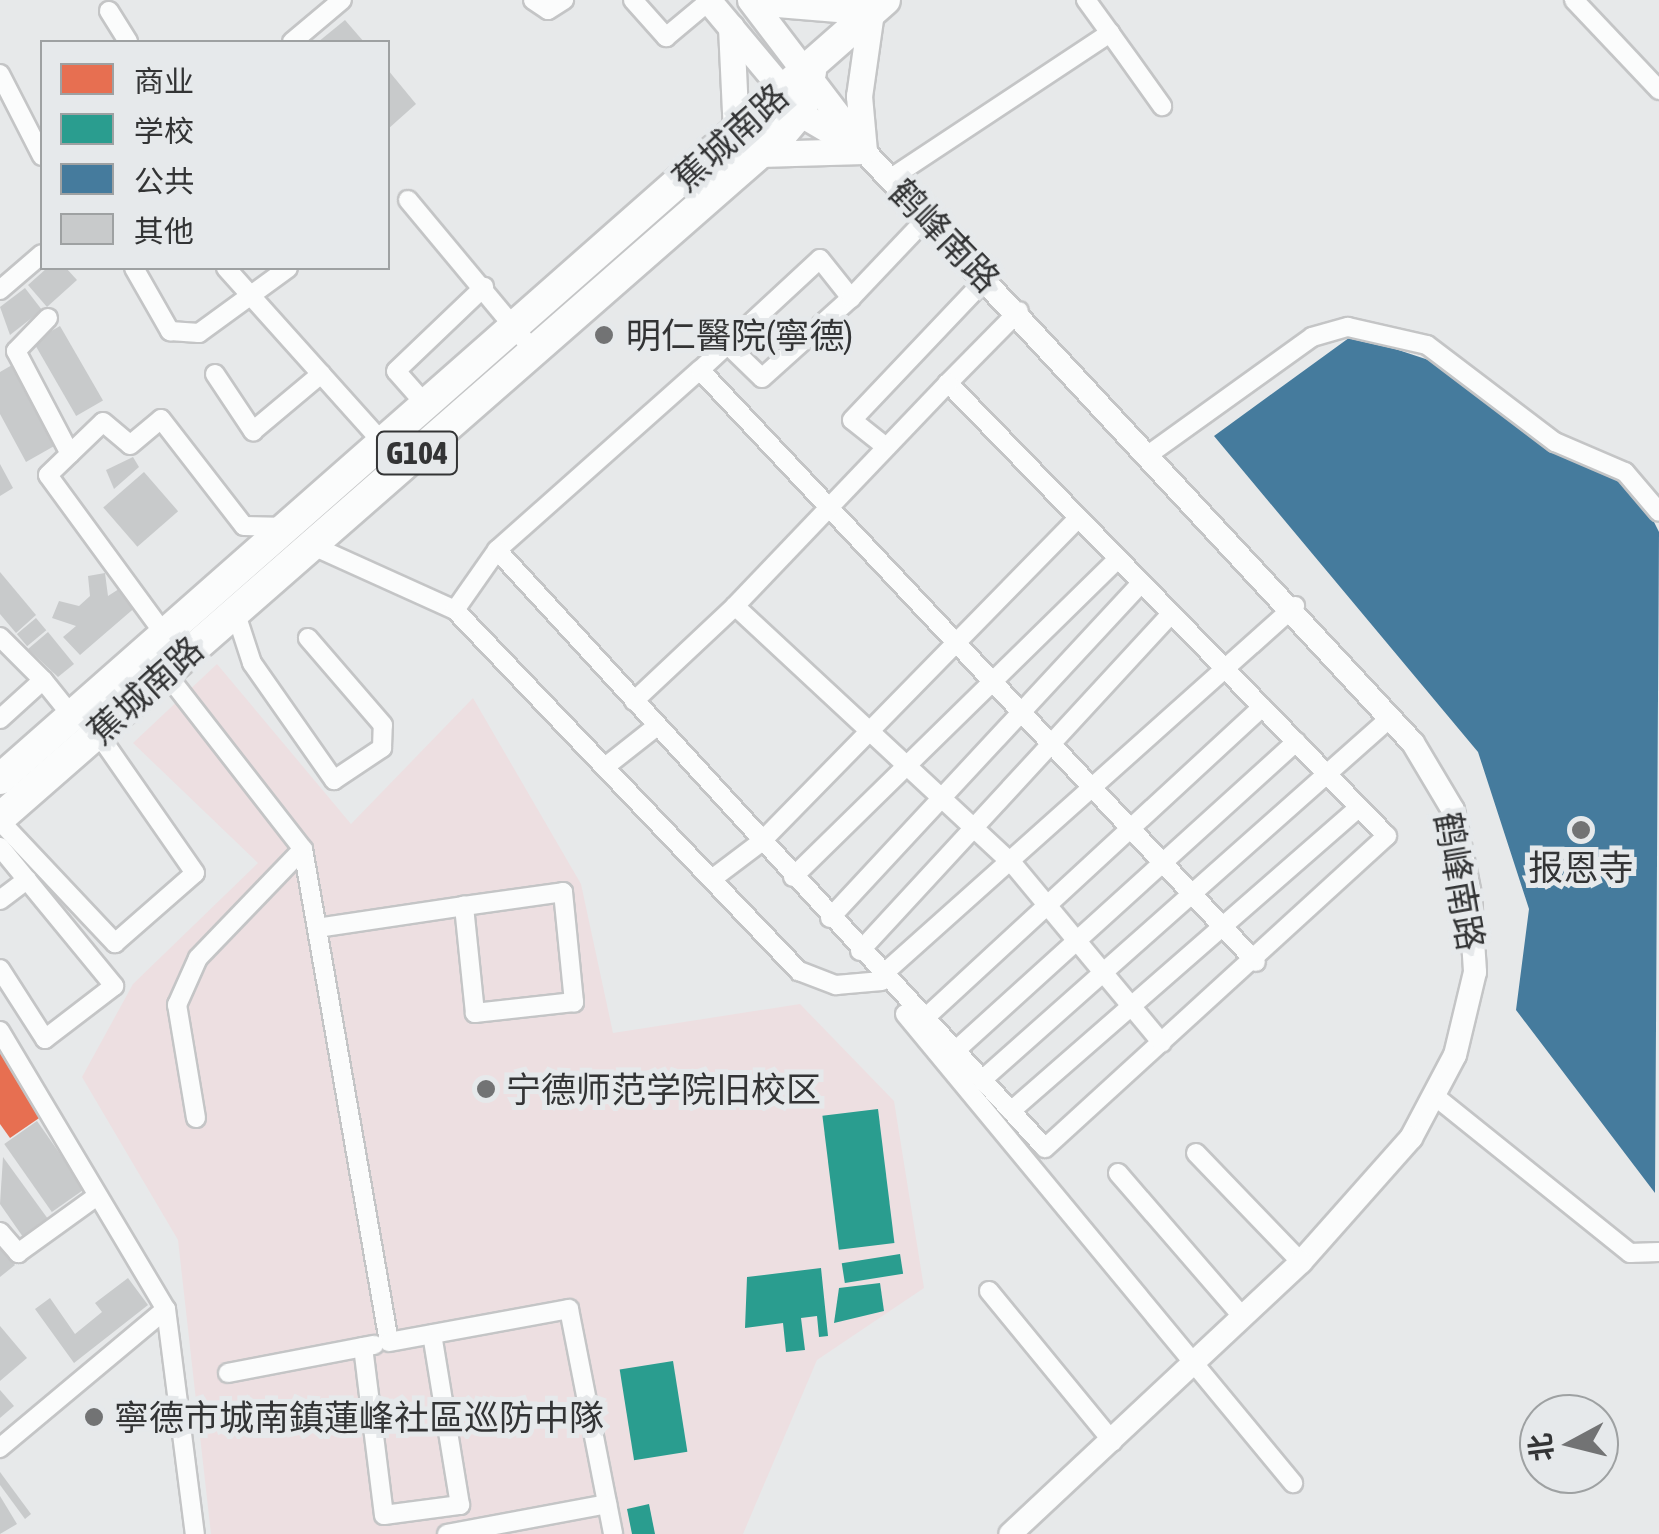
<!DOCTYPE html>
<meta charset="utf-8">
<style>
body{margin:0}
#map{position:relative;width:1659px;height:1534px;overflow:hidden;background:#e7e9ea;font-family:"Asap Condensed","Noto Sans SC",sans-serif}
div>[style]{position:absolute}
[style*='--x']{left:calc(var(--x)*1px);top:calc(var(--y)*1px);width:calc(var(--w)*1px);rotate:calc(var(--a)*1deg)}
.education>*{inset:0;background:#eddfe1}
.shops>*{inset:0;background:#e76f51}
.schools>*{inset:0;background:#2a9d8f;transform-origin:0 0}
.public>*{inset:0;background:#457b9d}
.building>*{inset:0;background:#c8cacb;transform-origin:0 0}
.roads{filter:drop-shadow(2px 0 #c4c5c6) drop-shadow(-2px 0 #c4c5c6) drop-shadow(0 2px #c4c5c6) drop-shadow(0 -2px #c4c5c6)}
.minor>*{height:18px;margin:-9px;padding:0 9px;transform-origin:9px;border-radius:9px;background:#fbfcfc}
.tertiary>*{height:22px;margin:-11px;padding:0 11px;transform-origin:11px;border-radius:11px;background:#fbfcfc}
.secondary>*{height:25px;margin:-12.5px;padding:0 12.5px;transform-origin:12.5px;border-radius:12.5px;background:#fbfcfc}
.trunk>*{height:30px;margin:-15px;padding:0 15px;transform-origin:15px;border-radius:15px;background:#fbfcfc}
.dots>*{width:28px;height:28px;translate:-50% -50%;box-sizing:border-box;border:5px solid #e6e9eb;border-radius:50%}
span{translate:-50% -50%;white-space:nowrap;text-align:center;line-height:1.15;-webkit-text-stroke:10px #e6e9eb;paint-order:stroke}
.shield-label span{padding:2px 8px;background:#e6e9eb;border:2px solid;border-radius:8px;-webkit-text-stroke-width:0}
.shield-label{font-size:32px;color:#333435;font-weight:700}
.street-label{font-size:35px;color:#333435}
.poi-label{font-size:35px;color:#333435}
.left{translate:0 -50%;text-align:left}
.legend{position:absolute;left:40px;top:40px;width:350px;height:230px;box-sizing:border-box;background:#e6e9eb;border:2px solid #9ea1a2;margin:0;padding:12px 18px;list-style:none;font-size:30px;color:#333435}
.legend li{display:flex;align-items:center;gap:20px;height:50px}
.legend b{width:50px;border:2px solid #9ea1a2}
.north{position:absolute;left:1519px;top:1394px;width:100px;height:100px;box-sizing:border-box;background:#e6e9eb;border:2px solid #9ea1a2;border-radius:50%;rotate:263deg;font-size:28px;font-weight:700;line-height:40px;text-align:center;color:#333435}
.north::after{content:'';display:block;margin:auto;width:35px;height:45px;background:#727374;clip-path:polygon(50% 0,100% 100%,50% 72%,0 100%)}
</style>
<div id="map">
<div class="education">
<div style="clip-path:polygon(217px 664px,351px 824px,473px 698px,581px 884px,613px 1033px,800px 1004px,894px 1101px,924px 1288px,817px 1360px,743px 1534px,211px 1534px,178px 1240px,82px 1077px,133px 984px,258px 863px,133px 743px)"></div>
</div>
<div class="shops">
<div style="clip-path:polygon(0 1050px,45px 1114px,10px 1138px,0 1124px)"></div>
</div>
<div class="schools">
<div style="left:878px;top:1109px;width:135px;height:56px;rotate:83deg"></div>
<div style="left:900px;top:1254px;width:20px;height:59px;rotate:81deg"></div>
<div style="clip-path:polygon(821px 1268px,828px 1336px,819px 1337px,817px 1316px,801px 1318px,805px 1350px,786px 1352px,783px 1323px,745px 1328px,747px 1277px)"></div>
<div style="clip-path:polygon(880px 1283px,884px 1311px,834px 1323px,839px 1288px)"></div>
<div style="left:673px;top:1361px;width:92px;height:54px;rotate:81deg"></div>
<div style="clip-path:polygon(649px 1504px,655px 1534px,632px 1534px,627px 1509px)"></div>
</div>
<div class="public">
<div style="clip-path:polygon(1353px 335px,1486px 379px,1642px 498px,1659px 532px,1655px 1193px,1516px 1010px,1529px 909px,1478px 752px,1214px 436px)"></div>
</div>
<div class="building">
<div style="clip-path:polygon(345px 20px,364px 42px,318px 42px)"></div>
<div style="clip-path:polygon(388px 70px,416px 104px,388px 129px)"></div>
<div style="clip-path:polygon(47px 268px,66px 268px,77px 280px,47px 307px,28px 285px)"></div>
<div style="clip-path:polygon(25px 288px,42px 310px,10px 335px,0 307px)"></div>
<div style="left:60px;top:326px;width:86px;height:31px;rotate:60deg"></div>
<div style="clip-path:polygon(12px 365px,56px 445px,26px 462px,0 414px,0 372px)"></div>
<div style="clip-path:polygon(133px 457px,139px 467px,114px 489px,106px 470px)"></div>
<div style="clip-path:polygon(0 464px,13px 488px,0 496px)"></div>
<div style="left:144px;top:472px;width:52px;height:54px;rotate:49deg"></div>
<div style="clip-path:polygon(0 572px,36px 615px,16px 633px,0 614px)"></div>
<div style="clip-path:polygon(105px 573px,108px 596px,122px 587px,138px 605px,80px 655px,63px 637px,76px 626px,52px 618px,59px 601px,79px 606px,90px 596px,88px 576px)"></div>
<div style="left:36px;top:618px;width:16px;height:25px;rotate:50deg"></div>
<div style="clip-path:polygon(48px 632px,74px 664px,58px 677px,28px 649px)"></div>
<div style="left:37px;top:1121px;width:83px;height:40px;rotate:55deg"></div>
<div style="clip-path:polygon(3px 1157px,48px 1219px,23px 1237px,0 1204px)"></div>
<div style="clip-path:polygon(0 1248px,15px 1265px,0 1277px)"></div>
<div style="clip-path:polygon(128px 1278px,148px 1305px,74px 1363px,35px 1309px,50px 1298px,75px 1334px,102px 1312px,95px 1303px)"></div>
<div style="clip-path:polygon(0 1326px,27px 1358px,0 1381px)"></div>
<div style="clip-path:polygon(0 1390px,14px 1406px,0 1418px)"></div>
<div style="clip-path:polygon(0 1472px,31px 1514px,25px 1519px,0 1485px)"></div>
<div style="clip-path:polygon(0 1496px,17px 1524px,0 1534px)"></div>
</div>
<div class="roads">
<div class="minor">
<div style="--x:533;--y:0;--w:18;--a:34"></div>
<div style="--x:548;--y:10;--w:19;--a:-32"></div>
<div style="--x:633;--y:0;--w:50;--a:48.3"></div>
<div style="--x:666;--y:37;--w:56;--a:-39.9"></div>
<div style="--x:1574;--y:0;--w:124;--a:46.6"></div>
<div style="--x:109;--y:11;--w:36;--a:58"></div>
<div style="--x:1110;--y:33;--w:90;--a:54.5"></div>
<div style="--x:292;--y:42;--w:65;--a:-40"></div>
<div style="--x:0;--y:74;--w:92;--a:62.9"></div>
<div style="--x:891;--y:178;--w:263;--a:-33.5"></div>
<div style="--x:1110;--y:33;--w:41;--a:-126"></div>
<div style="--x:408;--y:200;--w:197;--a:50.2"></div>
<div style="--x:134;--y:268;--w:73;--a:60.3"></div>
<div style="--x:170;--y:331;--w:29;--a:4"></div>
<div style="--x:199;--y:333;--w:110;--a:-36.1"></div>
<div style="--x:226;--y:268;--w:235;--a:48.1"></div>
<div style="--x:0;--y:290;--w:55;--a:-40.6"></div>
<div style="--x:48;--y:318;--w:46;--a:134.1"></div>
<div style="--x:16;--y:351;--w:116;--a:62.3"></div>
<div style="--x:728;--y:345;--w:47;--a:44.1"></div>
<div style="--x:762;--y:378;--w:120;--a:-42"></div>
<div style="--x:700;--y:370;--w:163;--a:-42.8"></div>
<div style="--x:820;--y:259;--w:50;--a:51.5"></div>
<div style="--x:851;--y:298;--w:109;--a:-46.5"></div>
<div style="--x:215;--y:374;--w:69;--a:56.3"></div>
<div style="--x:253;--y:431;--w:89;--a:-40"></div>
<div style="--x:948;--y:383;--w:101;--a:-45.4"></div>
<div style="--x:426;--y:405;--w:45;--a:-131.4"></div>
<div style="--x:396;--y:371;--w:122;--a:-43.7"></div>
<div style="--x:886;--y:447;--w:43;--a:-141.5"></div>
<div style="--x:852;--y:420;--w:195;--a:-46.5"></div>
<div style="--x:1148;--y:455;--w:202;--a:-35.7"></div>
<div style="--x:1312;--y:337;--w:37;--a:-16"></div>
<div style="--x:1348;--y:327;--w:81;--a:12.8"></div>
<div style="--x:1427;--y:345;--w:161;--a:37.2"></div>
<div style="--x:1555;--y:442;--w:76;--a:23.2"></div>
<div style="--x:1625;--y:472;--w:52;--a:49.6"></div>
<div style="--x:311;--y:545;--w:158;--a:24.3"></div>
<div style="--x:455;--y:610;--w:499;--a:46.4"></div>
<div style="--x:799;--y:971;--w:40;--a:21"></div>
<div style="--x:836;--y:985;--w:46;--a:-5"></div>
<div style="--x:497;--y:550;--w:271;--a:-41.6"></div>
<div style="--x:700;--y:370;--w:812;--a:46.8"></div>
<div style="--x:455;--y:610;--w:73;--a:-55"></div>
<div style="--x:497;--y:550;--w:811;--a:47.5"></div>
<div style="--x:1045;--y:1148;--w:463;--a:-42.4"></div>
<div style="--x:1387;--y:836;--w:631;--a:-134.1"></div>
<div style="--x:948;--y:383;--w:308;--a:133.7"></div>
<div style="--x:235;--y:611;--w:55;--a:71.9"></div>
<div style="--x:252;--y:663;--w:143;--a:55"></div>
<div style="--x:334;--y:780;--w:58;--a:-33.7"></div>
<div style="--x:382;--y:748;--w:23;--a:-88"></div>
<div style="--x:383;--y:725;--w:115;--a:-130.8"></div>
<div style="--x:165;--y:635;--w:198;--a:-126.2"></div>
<div style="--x:48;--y:475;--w:76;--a:-43.9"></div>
<div style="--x:103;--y:422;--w:35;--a:40"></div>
<div style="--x:130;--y:445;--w:40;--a:-40"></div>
<div style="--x:161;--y:419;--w:135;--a:52.2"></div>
<div style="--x:244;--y:526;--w:43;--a:1.3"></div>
<div style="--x:0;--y:637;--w:61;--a:45"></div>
<div style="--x:43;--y:680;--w:58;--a:137.8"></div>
<div style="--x:165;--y:672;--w:224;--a:52.1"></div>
<div style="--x:303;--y:849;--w:500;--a:80.1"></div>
<div style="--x:389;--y:1342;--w:183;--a:-10.4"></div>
<div style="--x:569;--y:1309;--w:229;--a:78.9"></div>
<div style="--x:43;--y:680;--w:46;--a:51.1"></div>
<div style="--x:634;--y:701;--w:139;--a:-43.2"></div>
<div style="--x:735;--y:606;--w:378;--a:42.9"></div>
<div style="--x:1012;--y:863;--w:234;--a:50.2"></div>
<div style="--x:605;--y:767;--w:66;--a:-38.3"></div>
<div style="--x:0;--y:821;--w:168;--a:46.7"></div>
<div style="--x:115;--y:943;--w:106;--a:-41.2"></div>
<div style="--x:195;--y:873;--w:172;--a:-124.8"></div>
<div style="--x:0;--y:847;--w:180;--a:50.6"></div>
<div style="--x:114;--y:986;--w:87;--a:142.5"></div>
<div style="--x:45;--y:1039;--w:83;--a:-122.7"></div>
<div style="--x:793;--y:877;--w:455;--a:-44.4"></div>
<div style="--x:712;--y:879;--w:61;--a:-37.1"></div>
<div style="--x:761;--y:842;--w:453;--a:-45.6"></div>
<div style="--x:0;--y:900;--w:34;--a:-37"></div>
<div style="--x:830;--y:918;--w:457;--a:-47.1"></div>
<div style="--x:317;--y:928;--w:149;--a:-8.5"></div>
<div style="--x:464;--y:906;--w:100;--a:-8"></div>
<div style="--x:563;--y:892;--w:111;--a:84.3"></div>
<div style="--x:574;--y:1002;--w:100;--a:173.7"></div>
<div style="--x:475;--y:1013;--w:108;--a:-95.9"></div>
<div style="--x:860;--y:951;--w:459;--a:-47.3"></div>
<div style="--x:882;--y:975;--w:554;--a:-41.78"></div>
<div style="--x:905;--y:1014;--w:609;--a:50.4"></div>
<div style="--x:924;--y:1019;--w:460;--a:-42.7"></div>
<div style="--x:0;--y:1031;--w:324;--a:59.2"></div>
<div style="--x:166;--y:1309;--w:217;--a:140.1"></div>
<div style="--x:954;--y:1052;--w:462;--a:-42.2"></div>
<div style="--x:982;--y:1080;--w:547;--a:-41.59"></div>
<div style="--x:1436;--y:1097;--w:249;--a:38.8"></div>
<div style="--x:1630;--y:1253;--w:29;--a:-2"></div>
<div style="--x:1011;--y:1111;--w:462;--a:-41.1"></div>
<div style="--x:196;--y:1118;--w:115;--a:-99.5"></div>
<div style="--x:177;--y:1005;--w:51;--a:-65.9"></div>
<div style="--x:198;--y:958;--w:151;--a:-46.1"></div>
<div style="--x:1196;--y:1153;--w:151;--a:46.1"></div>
<div style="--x:1118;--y:1173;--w:189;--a:49.1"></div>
<div style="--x:0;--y:1232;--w:28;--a:49"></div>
<div style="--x:18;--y:1253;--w:97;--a:-35.8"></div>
<div style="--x:989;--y:1291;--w:195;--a:50.6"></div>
<div style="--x:166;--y:1309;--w:227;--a:82.7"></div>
<div style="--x:363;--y:1347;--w:169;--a:82.9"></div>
<div style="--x:384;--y:1515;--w:77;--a:-7.5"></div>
<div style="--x:460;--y:1505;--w:173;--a:-99.3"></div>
<div style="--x:228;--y:1373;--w:149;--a:-10.9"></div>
<div style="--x:447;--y:1534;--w:163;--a:-10.6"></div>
</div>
<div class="tertiary">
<div style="--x:864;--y:151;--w:807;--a:47.16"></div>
<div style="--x:1413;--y:743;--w:78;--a:59.2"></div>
<div style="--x:1453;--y:810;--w:86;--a:78.6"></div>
<div style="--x:1470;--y:894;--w:78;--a:86.3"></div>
<div style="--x:1475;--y:972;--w:85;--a:103.5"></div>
<div style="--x:1455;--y:1055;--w:94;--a:117.9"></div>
<div style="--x:1411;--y:1138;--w:166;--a:131.6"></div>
<div style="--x:1301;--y:1262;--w:398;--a:136.9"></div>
</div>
<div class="secondary">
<div style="--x:708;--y:0;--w:153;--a:50.1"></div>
<div style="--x:806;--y:117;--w:67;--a:30.4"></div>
<div style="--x:750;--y:0;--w:180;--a:52.7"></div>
<div style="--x:753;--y:2;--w:118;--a:4.8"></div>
<div style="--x:871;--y:12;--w:85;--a:98.1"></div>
<div style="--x:859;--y:96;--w:55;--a:84.8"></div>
<div style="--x:864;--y:151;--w:105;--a:178.4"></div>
<div style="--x:731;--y:27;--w:105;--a:87.3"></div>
</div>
<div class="trunk">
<div style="--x:0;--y:779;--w:1179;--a:-41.36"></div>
<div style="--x:0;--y:818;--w:1039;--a:-41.18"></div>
<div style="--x:782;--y:134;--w:30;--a:-50"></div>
<div style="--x:801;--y:111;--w:40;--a:-75.6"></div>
</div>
</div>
<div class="dots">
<div style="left:604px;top:335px;background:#727374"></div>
<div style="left:1581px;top:830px;background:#727374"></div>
<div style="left:486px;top:1089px;background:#727374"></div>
<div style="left:94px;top:1417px;background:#727374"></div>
</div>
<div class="shield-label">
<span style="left:417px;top:453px">G104</span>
</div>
<div class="street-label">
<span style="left:730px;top:137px;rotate:-42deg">蕉城南路</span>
<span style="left:945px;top:235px;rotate:46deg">鹤峰南路</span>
<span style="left:145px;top:690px;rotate:-42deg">蕉城南路</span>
<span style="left:1460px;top:881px;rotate:80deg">鹤峰南路</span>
</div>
<div class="poi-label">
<span class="left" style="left:626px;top:335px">明仁醫院(寧德)</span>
<span style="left:1581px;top:867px">报恩寺</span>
<span class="left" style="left:506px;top:1089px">宁德师范学院旧校区</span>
<span class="left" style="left:114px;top:1417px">寧德市城南鎮蓮峰社區巡防中隊</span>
</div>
<ul class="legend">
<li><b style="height:28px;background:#e76f51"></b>商业</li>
<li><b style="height:28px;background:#2a9d8f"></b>学校</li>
<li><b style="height:28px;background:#457b9d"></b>公共</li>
<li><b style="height:28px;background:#c8cacb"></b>其他</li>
</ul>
<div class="north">北</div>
</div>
